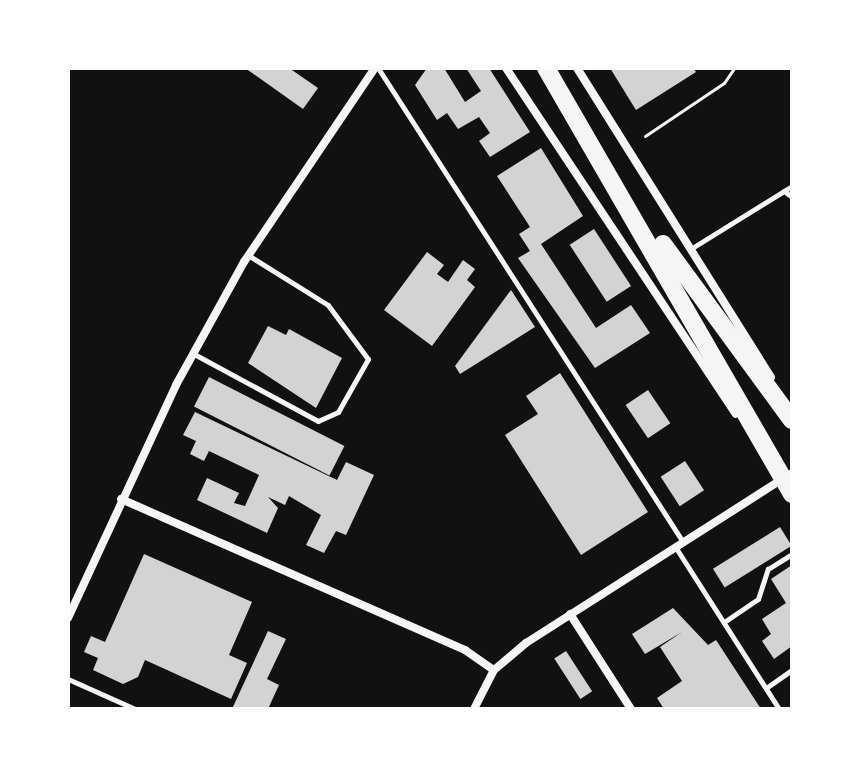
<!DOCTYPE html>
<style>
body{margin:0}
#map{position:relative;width:860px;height:777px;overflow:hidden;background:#111;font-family:Jost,sans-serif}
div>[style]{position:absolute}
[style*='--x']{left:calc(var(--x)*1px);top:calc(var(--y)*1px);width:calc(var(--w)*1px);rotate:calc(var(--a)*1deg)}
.building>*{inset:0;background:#d3d3d3;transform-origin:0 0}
.path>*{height:3px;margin:-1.5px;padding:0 1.5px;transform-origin:1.5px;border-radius:1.5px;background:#f5f5f5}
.service>*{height:5px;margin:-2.5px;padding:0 2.5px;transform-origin:2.5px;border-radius:2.5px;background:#f5f5f5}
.minor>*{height:8px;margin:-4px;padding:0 4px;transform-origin:4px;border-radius:4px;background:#f5f5f5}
.primary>*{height:18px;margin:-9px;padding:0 9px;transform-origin:9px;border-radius:9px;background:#f5f5f5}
span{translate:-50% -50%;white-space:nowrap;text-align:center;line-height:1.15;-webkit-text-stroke:8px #fff;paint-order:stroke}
.frame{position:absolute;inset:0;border:70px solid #fff;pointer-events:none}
</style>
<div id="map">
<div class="building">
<div style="clip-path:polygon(245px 68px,289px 68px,318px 88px,303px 109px)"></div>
<div style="clip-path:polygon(427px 68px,444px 68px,465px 102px,481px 91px,466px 68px,489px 68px,530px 132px,490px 157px,479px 141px,490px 133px,479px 117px,458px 129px,447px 113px,437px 120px,415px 85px)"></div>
<div style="clip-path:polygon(610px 68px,693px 68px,696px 72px,636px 110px)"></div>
<div style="clip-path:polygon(541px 148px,583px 216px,541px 244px,596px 328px,631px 305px,650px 333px,595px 368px,518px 258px,530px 251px,519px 234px,530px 227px,497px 176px)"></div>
<div style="left:594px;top:229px;width:68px;height:29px;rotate:57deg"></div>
<div style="clip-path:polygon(427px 252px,444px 265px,437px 274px,448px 282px,463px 260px,475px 269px,467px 280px,475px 287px,432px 346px,384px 310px)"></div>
<div style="clip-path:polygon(511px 290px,535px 327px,460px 374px,455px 366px)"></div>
<div style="clip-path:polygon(268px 326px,286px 335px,289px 329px,342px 358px,316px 408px,248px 363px)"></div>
<div style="clip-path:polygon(560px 373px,648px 512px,581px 555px,505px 435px,538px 414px,526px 396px)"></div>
<div style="left:209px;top:377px;width:152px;height:33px;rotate:27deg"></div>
<div style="left:648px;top:390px;width:40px;height:27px;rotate:56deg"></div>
<div style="clip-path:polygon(195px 412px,337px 480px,346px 462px,374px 475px,346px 535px,336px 531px,324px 553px,306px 545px,321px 515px,289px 496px,285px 505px,268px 497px,278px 508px,267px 533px,197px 500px,207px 478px,239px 493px,234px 503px,245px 506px,259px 475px,209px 451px,204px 461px,190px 454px,196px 441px,183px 435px)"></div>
<div style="left:685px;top:461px;width:35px;height:29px;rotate:57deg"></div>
<div style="left:780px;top:527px;width:22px;height:79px;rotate:58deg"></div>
<div style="clip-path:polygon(144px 554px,252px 602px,229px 655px,247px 663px,231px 699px,145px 660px,138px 677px,123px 684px,93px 670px,98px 658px,84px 652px,91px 636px,105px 642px)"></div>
<div style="clip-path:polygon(792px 565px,792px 646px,774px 659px,762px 641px,771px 634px,762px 619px,786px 603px,771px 579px)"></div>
<div style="clip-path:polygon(673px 608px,708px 645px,716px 640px,761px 709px,664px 709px,657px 698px,682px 681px,660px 647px,682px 632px,645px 654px,632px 634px)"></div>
<div style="clip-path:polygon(268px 631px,286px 639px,267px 679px,279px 685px,268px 709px,232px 709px)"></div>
<div style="left:566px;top:651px;width:48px;height:14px;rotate:57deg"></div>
</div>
<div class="path">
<div style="--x:645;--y:136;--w:95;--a:-33.9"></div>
<div style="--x:724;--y:83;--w:18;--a:-56"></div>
</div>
<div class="service">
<div style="--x:378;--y:68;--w:564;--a:57.24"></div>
<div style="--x:784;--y:191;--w:10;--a:37"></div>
<div style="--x:692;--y:248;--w:118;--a:-31.8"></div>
<div style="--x:194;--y:354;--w:141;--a:28.4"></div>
<div style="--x:318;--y:421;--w:22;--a:-24"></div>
<div style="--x:338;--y:412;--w:61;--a:-60.5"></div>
<div style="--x:368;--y:359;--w:67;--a:-126.5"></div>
<div style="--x:328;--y:305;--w:94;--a:-148"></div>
<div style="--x:676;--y:548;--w:191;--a:57.4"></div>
<div style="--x:724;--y:622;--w:41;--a:-34.1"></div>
<div style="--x:758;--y:599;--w:32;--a:-72"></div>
<div style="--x:768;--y:569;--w:28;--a:-32"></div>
<div style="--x:68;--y:679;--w:73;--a:24.1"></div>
<div style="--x:766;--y:688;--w:32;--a:-35"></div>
</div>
<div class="minor">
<div style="--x:506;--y:68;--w:415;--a:56.4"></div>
<div style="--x:577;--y:68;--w:365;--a:57.9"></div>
<div style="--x:121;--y:499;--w:376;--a:23.7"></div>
<div style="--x:465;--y:650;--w:35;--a:35"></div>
<div style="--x:570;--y:614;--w:113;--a:57.3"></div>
<div style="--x:68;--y:618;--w:257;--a:-65.1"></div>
<div style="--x:176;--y:385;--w:141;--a:-61.1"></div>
<div style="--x:244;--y:262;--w:234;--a:-56"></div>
<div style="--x:474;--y:709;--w:44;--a:-62.9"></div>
<div style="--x:494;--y:670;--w:42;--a:-40.2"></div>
<div style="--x:526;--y:643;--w:316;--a:-32.6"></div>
</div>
<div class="primary">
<div style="--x:546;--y:68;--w:492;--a:60"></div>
<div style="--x:663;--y:244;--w:218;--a:53.8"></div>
</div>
<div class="frame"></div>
</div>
